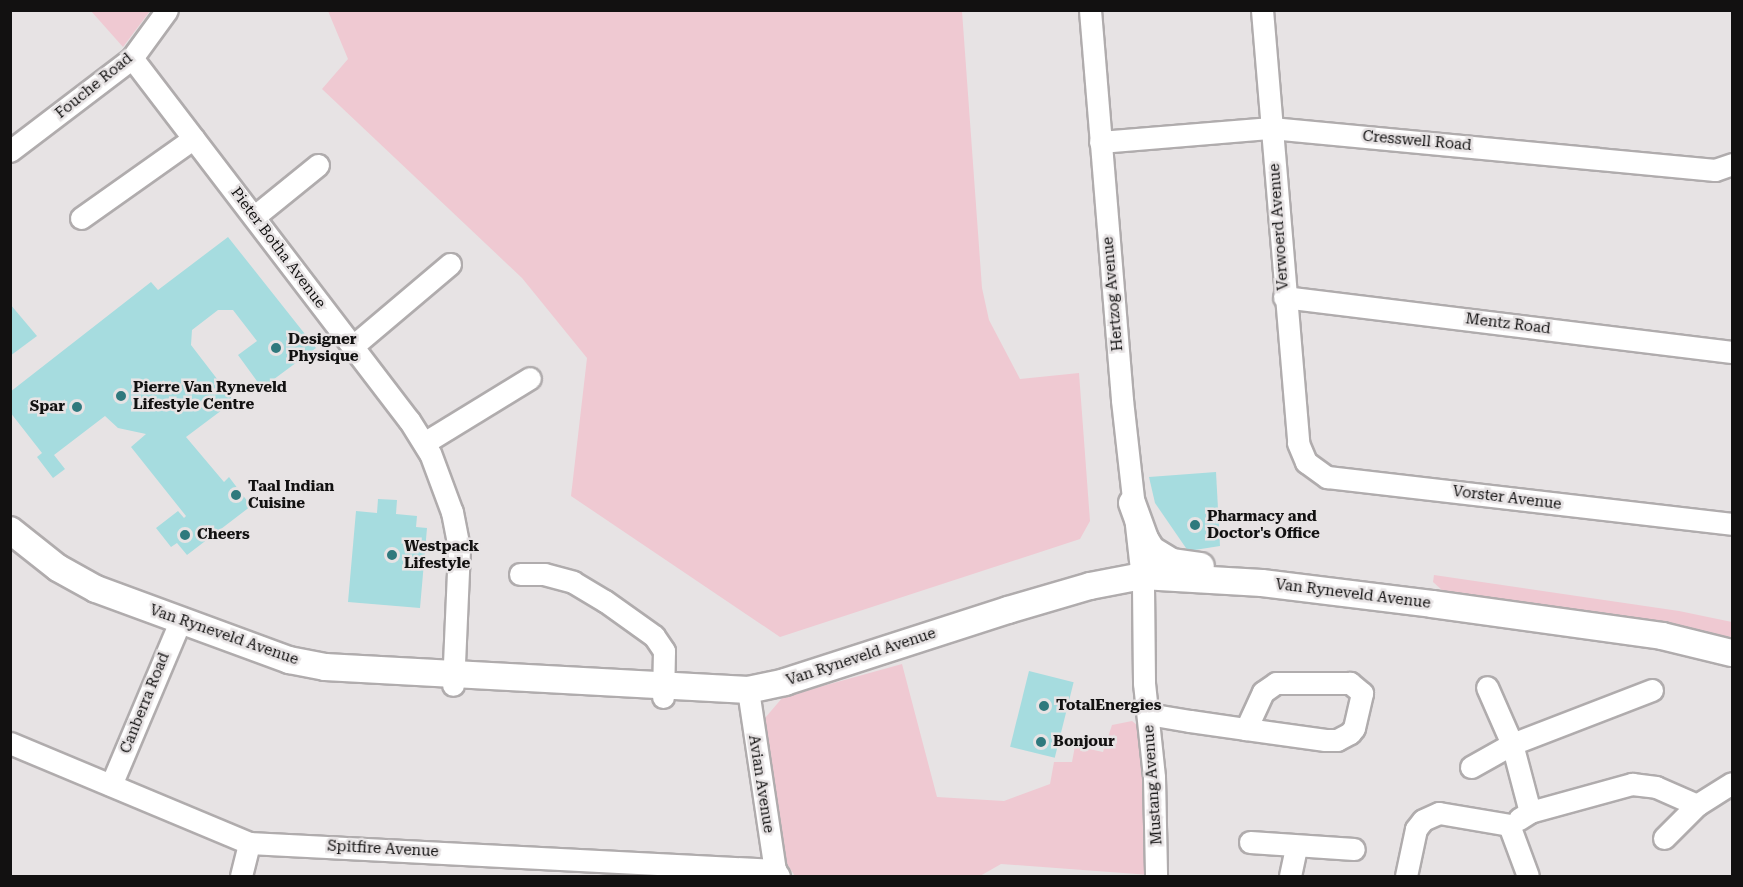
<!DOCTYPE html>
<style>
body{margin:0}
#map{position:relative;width:1743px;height:887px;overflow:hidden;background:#e7e3e4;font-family:"Roboto Serif",serif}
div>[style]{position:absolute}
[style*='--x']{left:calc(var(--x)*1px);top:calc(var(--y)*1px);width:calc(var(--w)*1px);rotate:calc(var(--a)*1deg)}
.green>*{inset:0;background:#efc9d2}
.building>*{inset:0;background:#a6dcdf;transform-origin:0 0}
.roads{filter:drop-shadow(2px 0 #b0acad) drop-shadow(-2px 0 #b0acad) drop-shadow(0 2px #b0acad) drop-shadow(0 -2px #b0acad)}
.minor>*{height:21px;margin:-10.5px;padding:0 10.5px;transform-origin:10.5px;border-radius:10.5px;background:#fff}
.major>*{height:26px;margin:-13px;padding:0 13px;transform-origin:13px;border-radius:13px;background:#fff}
.dots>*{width:16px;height:16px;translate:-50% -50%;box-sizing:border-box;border:3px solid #e7e3e4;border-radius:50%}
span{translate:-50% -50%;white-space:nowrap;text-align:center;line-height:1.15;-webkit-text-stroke:5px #e7e3e4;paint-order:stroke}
.street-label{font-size:15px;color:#121111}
.poi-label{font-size:15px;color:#121111;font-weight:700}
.left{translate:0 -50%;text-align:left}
.right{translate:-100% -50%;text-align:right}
.frame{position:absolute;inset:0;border:12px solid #121111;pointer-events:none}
</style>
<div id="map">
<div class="green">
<div style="clip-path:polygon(91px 11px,150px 11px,123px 47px)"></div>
<div style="clip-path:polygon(328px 11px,962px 11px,982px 288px,989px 320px,1020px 379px,1079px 373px,1090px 521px,1080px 539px,780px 637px,571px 496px,587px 358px,522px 278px,322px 89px,348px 59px)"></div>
<div style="clip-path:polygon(1434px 575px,1679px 611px,1732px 622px,1732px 637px,1443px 591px,1433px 582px)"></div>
<div style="clip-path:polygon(902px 664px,937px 797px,1004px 801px,1050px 784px,1054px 762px,1072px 762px,1075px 746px,1103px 752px,1112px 725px,1132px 721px,1151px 736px,1150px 875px,1001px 864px,980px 876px,795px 876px,787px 864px,765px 718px,783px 697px)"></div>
</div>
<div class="building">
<div style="clip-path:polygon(228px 237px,316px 348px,262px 388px,238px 355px,257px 341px,233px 310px,218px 310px,192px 330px,191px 345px,234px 401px,186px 437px,224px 482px,229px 477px,251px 506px,187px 555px,177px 543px,171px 547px,156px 528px,178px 511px,184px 518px,186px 516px,131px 447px,146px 434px,118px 428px,105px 416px,54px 455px,65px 469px,53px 478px,37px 457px,42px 453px,10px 412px,10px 392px,151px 282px,158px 290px)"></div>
<div style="clip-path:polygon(10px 304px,37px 336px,10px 356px)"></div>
<div style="clip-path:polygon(1216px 472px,1220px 546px,1188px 551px,1155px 503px,1149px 477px)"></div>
<div style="clip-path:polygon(378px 499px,397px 500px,396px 514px,417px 516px,416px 527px,427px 528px,420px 608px,348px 602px,356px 511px,377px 513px)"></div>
<div style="left:1029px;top:671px;width:46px;height:78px;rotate:14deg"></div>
</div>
<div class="roads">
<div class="minor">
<div style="--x:1090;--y:10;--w:391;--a:85.3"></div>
<div style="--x:1122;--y:400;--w:187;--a:83.6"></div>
<div style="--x:1143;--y:586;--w:97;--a:89.4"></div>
<div style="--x:1144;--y:683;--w:95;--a:83.9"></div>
<div style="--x:1154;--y:777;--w:99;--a:88.8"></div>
<div style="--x:1262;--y:10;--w:434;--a:85.2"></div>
<div style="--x:1298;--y:443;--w:21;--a:67"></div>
<div style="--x:1306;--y:462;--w:26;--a:36"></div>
<div style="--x:1327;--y:477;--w:408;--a:6.6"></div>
<div style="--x:132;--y:58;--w:456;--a:52.6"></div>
<div style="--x:409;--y:420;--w:39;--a:58"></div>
<div style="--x:430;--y:453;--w:63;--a:69.6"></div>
<div style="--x:452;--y:512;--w:38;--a:79"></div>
<div style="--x:459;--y:549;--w:136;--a:92.5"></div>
<div style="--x:1100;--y:142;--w:172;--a:-4.7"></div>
<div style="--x:1271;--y:128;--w:446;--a:5.4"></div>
<div style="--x:1715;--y:170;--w:18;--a:-19"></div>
<div style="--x:10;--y:151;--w:153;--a:-37.3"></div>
<div style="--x:132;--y:58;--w:59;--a:-53.9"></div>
<div style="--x:255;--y:216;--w:81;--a:-39"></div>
<div style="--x:81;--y:218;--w:138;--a:-35.3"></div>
<div style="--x:1284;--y:297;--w:451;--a:7"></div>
<div style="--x:353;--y:346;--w:127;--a:-40.2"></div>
<div style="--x:424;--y:443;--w:124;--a:-31.5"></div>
<div style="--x:520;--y:574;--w:24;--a:0"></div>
<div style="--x:544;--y:574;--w:30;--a:15"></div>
<div style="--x:573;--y:582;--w:37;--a:31"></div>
<div style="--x:605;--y:601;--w:60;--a:35.5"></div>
<div style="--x:654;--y:636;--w:18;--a:56"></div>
<div style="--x:664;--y:651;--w:46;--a:91.2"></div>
<div style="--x:748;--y:690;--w:182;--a:81.5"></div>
<div style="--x:775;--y:870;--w:7;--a:56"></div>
<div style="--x:1148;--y:714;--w:43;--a:9.5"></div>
<div style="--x:1190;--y:721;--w:57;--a:8.1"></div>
<div style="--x:1246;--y:729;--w:80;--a:7.9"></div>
<div style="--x:1325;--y:740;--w:12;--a:0"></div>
<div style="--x:1337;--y:740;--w:15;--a:-28"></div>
<div style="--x:1350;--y:733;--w:6;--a:-51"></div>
<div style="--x:1354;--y:728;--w:36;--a:-77"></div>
<div style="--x:1362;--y:693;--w:16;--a:-140"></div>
<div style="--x:1350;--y:683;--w:74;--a:180"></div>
<div style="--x:1276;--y:683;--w:16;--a:145"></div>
<div style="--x:1263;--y:692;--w:41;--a:114.7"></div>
<div style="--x:10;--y:743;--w:259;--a:22.7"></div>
<div style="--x:249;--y:843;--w:527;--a:2.94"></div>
<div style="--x:1471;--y:767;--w:47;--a:-29.3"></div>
<div style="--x:1512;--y:744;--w:62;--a:-113.7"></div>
<div style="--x:111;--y:785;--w:177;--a:-67.1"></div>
<div style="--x:1530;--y:812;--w:70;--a:-104.8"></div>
<div style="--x:1512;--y:744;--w:150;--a:-21.1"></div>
<div style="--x:1519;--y:819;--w:13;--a:-32"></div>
<div style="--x:1530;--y:812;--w:106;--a:-15.4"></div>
<div style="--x:1632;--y:784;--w:24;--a:7"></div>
<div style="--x:1656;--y:787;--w:45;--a:23.7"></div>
<div style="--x:1664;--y:838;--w:47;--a:-45"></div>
<div style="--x:1697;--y:805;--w:41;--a:-32.2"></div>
<div style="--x:1250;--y:842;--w:104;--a:3.9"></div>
<div style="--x:241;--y:876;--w:34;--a:-76"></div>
<div style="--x:1290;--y:876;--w:30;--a:-78"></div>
<div style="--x:1406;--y:876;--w:48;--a:-78"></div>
<div style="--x:1416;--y:829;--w:11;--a:-52"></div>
<div style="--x:1423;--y:820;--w:17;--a:-24"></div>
<div style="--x:1439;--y:813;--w:71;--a:9.7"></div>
<div style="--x:1509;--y:825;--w:54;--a:69.6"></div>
</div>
<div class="major">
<div style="--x:1132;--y:503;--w:38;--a:70"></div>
<div style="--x:1145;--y:539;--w:13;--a:58"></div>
<div style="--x:1152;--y:550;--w:23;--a:31"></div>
<div style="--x:1172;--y:562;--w:29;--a:8"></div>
<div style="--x:10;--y:530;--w:61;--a:38.4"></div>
<div style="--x:58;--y:568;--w:43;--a:28.9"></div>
<div style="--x:96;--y:589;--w:206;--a:20.2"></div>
<div style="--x:289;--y:660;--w:37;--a:11"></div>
<div style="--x:325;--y:667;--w:424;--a:3.1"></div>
<div style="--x:748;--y:690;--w:38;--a:-12"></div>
<div style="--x:785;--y:682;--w:234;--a:-17.9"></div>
<div style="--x:1008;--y:610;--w:85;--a:-16.3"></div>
<div style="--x:1090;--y:586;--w:53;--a:-10.9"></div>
<div style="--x:1142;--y:576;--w:120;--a:3.3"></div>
<div style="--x:1262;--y:583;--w:171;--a:7"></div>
<div style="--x:1432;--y:604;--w:232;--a:7.9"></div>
<div style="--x:1662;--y:636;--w:72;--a:13.7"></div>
</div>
</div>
<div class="dots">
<div style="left:276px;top:348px;background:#2f797d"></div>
<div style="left:121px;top:396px;background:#2f797d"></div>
<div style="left:77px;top:407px;background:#2f797d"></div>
<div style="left:236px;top:495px;background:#2f797d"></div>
<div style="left:1195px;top:525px;background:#2f797d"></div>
<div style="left:185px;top:535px;background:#2f797d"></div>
<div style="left:392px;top:555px;background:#2f797d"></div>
<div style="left:1044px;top:706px;background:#2f797d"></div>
<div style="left:1041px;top:742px;background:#2f797d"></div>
</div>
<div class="street-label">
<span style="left:94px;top:86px;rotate:-39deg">Fouche Road</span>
<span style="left:1417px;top:141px;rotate:5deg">Cresswell Road</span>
<span style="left:1279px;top:227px;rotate:-94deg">Verwoerd Avenue</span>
<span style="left:278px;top:248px;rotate:53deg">Pieter Botha Avenue</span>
<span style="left:1113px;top:294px;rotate:-95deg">Hertzog Avenue</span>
<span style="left:1508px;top:324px;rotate:7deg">Mentz Road</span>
<span style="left:1507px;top:498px;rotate:7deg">Vorster Avenue</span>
<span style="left:1353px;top:594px;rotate:7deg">Van Ryneveld Avenue</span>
<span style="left:224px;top:635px;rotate:19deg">Van Ryneveld Avenue</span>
<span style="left:861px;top:657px;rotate:-18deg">Van Ryneveld Avenue</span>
<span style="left:145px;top:703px;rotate:-68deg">Canberra Road</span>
<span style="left:761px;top:784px;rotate:81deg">Avian Avenue</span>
<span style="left:1153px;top:785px;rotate:-94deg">Mustang Avenue</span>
<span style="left:383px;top:849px;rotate:3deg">Spitfire Avenue</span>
</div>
<div class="poi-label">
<span class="left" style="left:288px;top:348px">Designer<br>Physique</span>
<span class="left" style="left:133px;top:396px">Pierre Van Ryneveld<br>Lifestyle Centre</span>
<span class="right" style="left:65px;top:407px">Spar</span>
<span class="left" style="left:248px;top:495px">Taal Indian<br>Cuisine</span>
<span class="left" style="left:1207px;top:525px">Pharmacy and<br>Doctor's Office</span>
<span class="left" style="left:197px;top:535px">Cheers</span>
<span class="left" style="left:404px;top:555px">Westpack<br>Lifestyle</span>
<span class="left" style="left:1056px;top:706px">TotalEnergies</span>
<span class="left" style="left:1053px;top:742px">Bonjour</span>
</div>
<div class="frame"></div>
</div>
